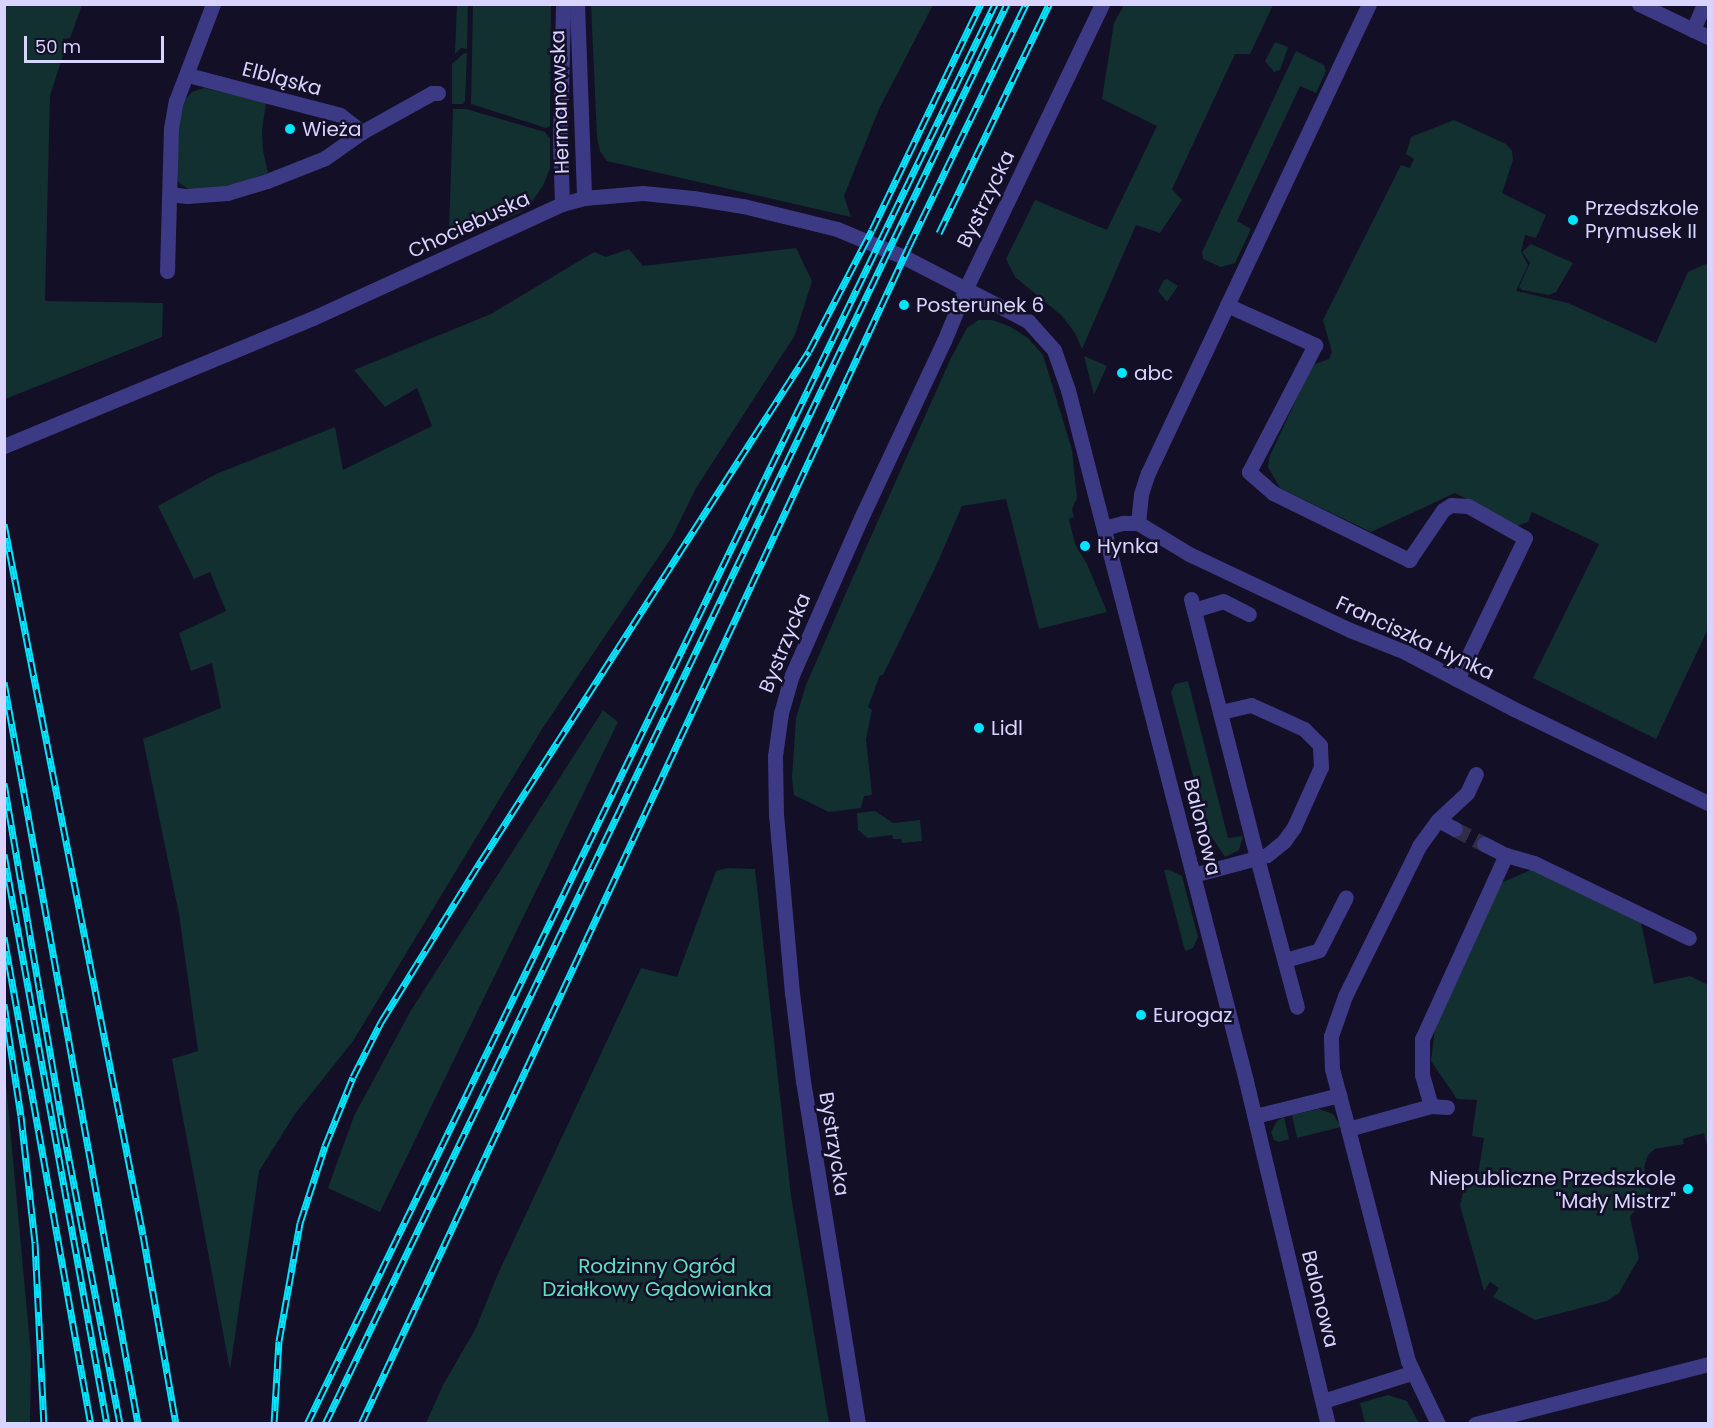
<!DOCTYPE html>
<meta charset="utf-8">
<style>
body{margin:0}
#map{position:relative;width:1713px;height:1428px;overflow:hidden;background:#130f26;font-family:Poppins,sans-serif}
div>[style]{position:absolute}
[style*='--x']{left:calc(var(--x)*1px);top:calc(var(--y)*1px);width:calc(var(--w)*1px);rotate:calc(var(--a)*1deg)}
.green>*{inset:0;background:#12302f}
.minor-tunnel>*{height:15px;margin-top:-7.5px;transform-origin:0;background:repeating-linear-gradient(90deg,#312d47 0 15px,transparent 0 23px)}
.minor>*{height:15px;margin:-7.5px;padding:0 7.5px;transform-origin:7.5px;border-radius:7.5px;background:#3d3a85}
.tertiary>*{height:15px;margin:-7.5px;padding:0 7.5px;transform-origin:7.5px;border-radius:7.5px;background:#3d3a85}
.rail>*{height:7px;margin-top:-3.5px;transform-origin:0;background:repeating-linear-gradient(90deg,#130f26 0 14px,#00e5ff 0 28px);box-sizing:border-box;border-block:2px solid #00e5ff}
.dots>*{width:16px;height:16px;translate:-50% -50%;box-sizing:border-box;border:3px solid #130f26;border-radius:50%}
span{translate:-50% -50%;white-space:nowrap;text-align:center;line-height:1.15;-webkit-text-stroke:5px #130f26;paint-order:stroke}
.street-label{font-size:20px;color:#d9d4ff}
.poi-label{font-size:20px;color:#d9d4ff}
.left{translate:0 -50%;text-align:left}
.right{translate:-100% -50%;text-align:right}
.park-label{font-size:20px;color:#5fe0c0}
.frame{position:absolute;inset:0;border:6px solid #d9d4ff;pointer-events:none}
.scale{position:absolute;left:24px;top:36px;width:140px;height:27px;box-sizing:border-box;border:3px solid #d9d4ff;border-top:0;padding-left:8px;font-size:18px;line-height:21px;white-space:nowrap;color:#d9d4ff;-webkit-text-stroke:4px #130f26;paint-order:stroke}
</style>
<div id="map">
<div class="green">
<div style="clip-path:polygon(5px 4px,82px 5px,70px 38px,63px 39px,63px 55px,50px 96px,45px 301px,163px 303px,162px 337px,5px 399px)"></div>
<div style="clip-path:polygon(457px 5px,468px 5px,467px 49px,461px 48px,455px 54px)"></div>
<div style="clip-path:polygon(473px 5px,551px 5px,550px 126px,546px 128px,471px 104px)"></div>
<div style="clip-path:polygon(591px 5px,591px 4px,933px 5px,879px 109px,844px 196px,851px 217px,607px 161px,600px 151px,597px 137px)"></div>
<div style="clip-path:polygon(1124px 5px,1273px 5px,1250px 54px,1235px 54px,1172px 189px,1182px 200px,1160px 233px,1136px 225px,1082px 349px,1075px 333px,1062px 316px,1015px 277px,1006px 259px,1035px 200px,1107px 230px,1157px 126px,1102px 99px,1114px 23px)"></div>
<div style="clip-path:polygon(1275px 42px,1288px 47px,1280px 70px,1274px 72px,1265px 61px)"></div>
<div style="clip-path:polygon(1296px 51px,1324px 65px,1326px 71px,1316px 93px,1300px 86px,1237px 221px,1251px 229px,1235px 263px,1221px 267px,1203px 259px,1202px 252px)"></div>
<div style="clip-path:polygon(464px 53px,467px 53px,465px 101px,463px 104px,452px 104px,452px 64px)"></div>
<div style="clip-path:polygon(204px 88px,266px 103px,262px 130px,263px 150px,268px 173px,225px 187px,190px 190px,179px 183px,175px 172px,180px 105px,192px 92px)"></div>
<div style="clip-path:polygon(453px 109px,466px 109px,545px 132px,550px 139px,550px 168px,543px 186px,530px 204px,519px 213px,452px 240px,449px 232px)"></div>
<div style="clip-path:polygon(1454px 120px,1506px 144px,1512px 151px,1513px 160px,1502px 193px,1546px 215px,1536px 238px,1525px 235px,1521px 252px,1528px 265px,1516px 291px,1568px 303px,1656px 343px,1688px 272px,1708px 263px,1708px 629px,1656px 739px,1533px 678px,1599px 544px,1532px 512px,1528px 522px,1517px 526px,1455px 493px,1371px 532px,1280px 488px,1268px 467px,1269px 458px,1312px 365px,1329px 359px,1332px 352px,1323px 320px,1401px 165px,1410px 168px,1414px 159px,1406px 154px,1411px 137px)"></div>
<div style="clip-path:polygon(1531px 244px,1573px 263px,1556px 292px,1549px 295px,1522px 290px,1519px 287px,1530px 263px,1522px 252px)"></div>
<div style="clip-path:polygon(796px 248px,812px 281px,795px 335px,696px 488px,672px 537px,542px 729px,353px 1041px,295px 1114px,259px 1171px,230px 1370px,172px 1059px,198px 1051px,179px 914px,143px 739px,221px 708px,212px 663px,191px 671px,179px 633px,226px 611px,210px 572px,194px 579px,158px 506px,216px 474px,335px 427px,343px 470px,432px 426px,417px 388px,385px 407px,354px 370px,491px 314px,594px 252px,606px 257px,629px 249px,643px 266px)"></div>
<div style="clip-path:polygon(1167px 279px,1178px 286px,1167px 302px,1158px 291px,1164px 280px)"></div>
<div style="clip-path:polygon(978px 320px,992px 320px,1009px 326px,1028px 338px,1043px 355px,1072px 450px,1077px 498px,1072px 509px,1074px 517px,1069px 519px,1075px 544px,1087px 564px,1107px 612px,1039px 629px,1006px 499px,962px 506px,936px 566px,883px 675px,880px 675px,868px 707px,872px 710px,866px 739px,872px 795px,864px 796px,861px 808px,829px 812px,794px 795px,792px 778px,796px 718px,806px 685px,856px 570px,951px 358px,967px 328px)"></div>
<div style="clip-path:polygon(1084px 356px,1107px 366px,1094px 395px)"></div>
<div style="clip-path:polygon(1188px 681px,1228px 838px,1243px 836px,1239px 850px,1225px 857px,1207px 830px,1171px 692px,1175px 684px)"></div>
<div style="clip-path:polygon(603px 710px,618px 722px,380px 1212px,328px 1188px,354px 1116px,410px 1012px)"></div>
<div style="clip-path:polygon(875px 811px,893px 823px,920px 820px,922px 841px,902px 843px,901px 839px,893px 839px,892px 835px,868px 838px,858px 830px,857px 813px)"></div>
<div style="clip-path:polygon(728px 868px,755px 869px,791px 1196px,829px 1423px,426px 1423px,443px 1385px,476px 1328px,497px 1276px,641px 968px,677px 977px,716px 871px)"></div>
<div style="clip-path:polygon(1535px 868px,1640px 918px,1654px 984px,1690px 976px,1708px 985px,1708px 1150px,1704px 1133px,1683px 1139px,1684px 1144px,1655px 1149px,1648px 1155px,1644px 1167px,1652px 1197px,1644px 1198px,1630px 1217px,1639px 1258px,1619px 1293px,1607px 1301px,1535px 1320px,1493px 1297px,1499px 1288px,1490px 1282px,1484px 1291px,1460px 1205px,1468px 1173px,1478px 1174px,1484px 1138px,1472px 1136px,1477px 1100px,1457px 1099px,1431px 1061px,1436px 1020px,1501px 883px)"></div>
<div style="clip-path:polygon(1164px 870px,1170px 870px,1182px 876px,1198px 937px,1193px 948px,1185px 951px)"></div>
<div style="clip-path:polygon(5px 1072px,31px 1355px,30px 1423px,5px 1423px)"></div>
<div style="clip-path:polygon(1319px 1109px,1333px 1114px,1341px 1127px,1297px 1138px,1292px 1115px)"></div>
<div style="clip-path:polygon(1284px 1117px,1289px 1139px,1279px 1142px,1274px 1140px,1271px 1132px,1277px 1121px)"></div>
<div style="clip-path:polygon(1388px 1395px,1407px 1401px,1419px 1423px,1365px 1423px,1360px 1403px)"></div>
</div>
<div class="minor-tunnel">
<div style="--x:1455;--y:829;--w:33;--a:27"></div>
</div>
<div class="minor">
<div style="--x:1639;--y:4;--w:76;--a:25.6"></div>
<div style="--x:1693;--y:30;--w:28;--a:-67"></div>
<div style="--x:188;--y:75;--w:157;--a:14.7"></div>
<div style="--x:340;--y:115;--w:28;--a:38"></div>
<div style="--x:170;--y:194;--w:17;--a:7"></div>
<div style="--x:187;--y:196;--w:40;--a:-4.3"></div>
<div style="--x:227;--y:193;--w:42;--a:-16.7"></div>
<div style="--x:267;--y:181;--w:62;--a:-21.6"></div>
<div style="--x:325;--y:158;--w:45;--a:-35.1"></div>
<div style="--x:362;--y:132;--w:80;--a:-29.1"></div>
<div style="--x:432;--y:93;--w:6;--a:0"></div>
<div style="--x:167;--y:271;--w:143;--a:-88.4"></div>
<div style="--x:171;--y:128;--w:27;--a:-80"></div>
<div style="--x:176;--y:101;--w:104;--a:-69.1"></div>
<div style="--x:1227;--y:305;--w:97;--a:24.4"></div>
<div style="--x:1315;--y:345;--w:143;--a:117.5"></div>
<div style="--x:1249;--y:472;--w:32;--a:41"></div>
<div style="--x:1273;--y:493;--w:152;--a:26.2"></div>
<div style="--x:1409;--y:560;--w:60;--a:-55.8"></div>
<div style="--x:1443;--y:510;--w:9;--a:-32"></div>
<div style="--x:1451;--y:505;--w:17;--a:3"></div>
<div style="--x:1468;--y:506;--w:65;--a:29.3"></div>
<div style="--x:1525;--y:538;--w:157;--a:115.7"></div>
<div style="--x:1138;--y:523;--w:29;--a:-84"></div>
<div style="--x:1141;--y:494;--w:22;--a:-72"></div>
<div style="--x:1148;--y:473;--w:518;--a:-64.77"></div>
<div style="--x:1104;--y:528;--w:20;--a:-15"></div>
<div style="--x:1123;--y:523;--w:15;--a:0"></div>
<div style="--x:1138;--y:523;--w:60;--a:31.3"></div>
<div style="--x:1189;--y:554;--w:178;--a:25.3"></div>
<div style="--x:1350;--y:630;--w:59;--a:21.8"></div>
<div style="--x:1405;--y:652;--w:123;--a:27.6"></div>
<div style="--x:1514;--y:709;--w:216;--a:25.9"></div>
<div style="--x:1191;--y:599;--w:267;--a:75.7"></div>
<div style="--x:1257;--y:858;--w:10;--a:-17"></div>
<div style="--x:1267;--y:855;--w:22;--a:-39"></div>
<div style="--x:1284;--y:841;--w:17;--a:-54"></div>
<div style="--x:1294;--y:827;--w:66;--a:-65.8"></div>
<div style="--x:1321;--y:767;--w:22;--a:-93"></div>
<div style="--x:1320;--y:745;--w:23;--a:-135"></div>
<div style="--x:1304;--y:729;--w:58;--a:-155.6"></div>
<div style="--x:1251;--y:705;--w:32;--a:167"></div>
<div style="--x:1194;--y:610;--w:30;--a:-17"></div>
<div style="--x:1223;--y:601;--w:29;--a:27"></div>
<div style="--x:1438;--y:820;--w:19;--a:28"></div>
<div style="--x:1484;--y:844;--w:25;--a:27"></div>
<div style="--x:1193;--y:875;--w:66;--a:-14.9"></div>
<div style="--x:1257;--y:858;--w:154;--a:75"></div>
<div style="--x:1285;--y:960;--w:35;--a:-16"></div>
<div style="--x:1319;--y:950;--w:59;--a:-63"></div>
<div style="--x:1339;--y:1095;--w:27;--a:-105"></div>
<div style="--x:1332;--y:1069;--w:33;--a:-92"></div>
<div style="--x:1331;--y:1036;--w:42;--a:-70.7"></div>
<div style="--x:1345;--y:996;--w:167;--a:-63.7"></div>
<div style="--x:1419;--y:846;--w:32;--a:-54"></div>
<div style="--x:1438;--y:820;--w:40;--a:-43"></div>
<div style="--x:1467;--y:793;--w:21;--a:-65"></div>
<div style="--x:1431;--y:1106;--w:32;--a:-106"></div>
<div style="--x:1422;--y:1075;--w:36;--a:-90"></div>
<div style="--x:1422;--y:1039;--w:202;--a:-65.5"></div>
<div style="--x:1506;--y:855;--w:29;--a:16"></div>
<div style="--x:1534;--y:863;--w:172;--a:25.8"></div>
<div style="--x:1255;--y:1116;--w:87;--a:-14"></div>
<div style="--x:1339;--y:1095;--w:35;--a:75"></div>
<div style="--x:1348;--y:1129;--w:86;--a:-15.5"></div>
<div style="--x:1431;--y:1106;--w:16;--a:4"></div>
<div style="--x:1348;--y:1129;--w:240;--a:75.5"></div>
<div style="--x:1408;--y:1361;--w:70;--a:64.5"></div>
<div style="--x:1323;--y:1401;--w:92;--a:-17.7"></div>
<div style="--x:1475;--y:1424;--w:241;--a:-14.4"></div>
</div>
<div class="tertiary">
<div style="--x:577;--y:4;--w:194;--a:87.9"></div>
<div style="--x:562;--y:204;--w:65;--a:-91.8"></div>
<div style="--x:560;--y:139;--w:135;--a:-88.7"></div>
<div style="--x:4;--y:446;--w:334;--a:-22.5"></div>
<div style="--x:313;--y:318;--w:274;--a:-24.6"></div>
<div style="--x:562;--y:204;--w:23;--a:-15"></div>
<div style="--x:584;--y:198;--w:59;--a:-4.8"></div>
<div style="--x:643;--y:193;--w:50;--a:5.7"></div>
<div style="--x:693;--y:198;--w:51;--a:9.1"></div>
<div style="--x:743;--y:206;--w:97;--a:13.7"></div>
<div style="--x:837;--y:229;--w:73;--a:22.7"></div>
<div style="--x:904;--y:257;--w:140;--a:27.3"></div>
<div style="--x:1028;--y:321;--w:39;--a:48"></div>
<div style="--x:1054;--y:350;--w:42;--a:70.7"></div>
<div style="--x:1068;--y:390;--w:714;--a:75.55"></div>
<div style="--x:1246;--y:1081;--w:353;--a:76.6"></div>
<div style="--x:858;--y:1424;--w:347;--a:-99.1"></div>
<div style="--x:803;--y:1081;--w:89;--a:-97.1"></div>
<div style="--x:792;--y:993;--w:179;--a:-95.1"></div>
<div style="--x:776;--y:815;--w:59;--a:-91"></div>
<div style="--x:775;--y:756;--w:43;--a:-82.1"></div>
<div style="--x:781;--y:713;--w:40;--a:-74"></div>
<div style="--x:792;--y:675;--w:171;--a:-66.3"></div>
<div style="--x:861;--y:518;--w:195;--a:-64.9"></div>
<div style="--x:944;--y:341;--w:57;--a:-67.5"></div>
<div style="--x:966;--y:288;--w:315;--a:-64.4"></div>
</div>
<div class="rail">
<div style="--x:939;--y:233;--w:254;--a:-64.3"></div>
<div style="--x:4;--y:524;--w:724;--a:78.94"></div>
<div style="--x:143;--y:1235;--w:192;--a:80.1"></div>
<div style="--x:4;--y:682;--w:754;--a:79.76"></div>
<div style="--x:4;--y:783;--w:355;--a:80.3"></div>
<div style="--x:64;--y:1133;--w:296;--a:79.1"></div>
<div style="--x:4;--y:854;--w:579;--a:79.76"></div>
<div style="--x:4;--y:937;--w:495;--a:79.9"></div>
<div style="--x:4;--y:1004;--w:113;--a:81.4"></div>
<div style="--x:21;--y:1116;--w:127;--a:83.7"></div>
<div style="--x:35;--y:1242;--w:182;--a:87.2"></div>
<div style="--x:274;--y:1424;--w:83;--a:-86.6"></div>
<div style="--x:279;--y:1341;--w:120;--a:-79.9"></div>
<div style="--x:300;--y:1223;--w:81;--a:-72"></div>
<div style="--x:325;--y:1146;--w:74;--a:-67.9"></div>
<div style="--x:353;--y:1077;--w:62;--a:-63"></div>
<div style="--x:381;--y:1022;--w:190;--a:-58.2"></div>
<div style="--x:481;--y:861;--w:606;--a:-57.25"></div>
<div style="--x:809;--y:351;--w:136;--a:-62.5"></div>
<div style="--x:872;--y:230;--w:251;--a:-64.3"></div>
<div style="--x:307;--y:1424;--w:1578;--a:-64.15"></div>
<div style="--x:325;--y:1424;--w:1575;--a:-64.35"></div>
<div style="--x:361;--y:1424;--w:1299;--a:-65.05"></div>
<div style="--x:909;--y:246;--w:269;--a:-64.2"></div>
</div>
<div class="dots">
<div style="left:290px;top:129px;background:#00e5ff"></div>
<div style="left:1573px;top:220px;background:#00e5ff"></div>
<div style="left:904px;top:305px;background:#00e5ff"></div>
<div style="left:1122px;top:373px;background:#00e5ff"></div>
<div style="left:1085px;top:546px;background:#00e5ff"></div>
<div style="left:979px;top:728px;background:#00e5ff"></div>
<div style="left:1141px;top:1015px;background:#00e5ff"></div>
<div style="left:1688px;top:1189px;background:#00e5ff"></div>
</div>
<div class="street-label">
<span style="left:282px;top:79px;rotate:15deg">Elbląska</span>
<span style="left:560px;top:102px;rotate:-92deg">Hermanowska</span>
<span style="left:986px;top:199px;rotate:-64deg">Bystrzycka</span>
<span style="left:469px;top:225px;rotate:-25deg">Chociebuska</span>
<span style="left:1415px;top:638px;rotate:25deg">Franciszka Hynka</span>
<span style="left:785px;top:643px;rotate:-68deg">Bystrzycka</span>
<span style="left:1202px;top:827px;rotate:76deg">Balonowa</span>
<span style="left:834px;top:1144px;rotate:81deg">Bystrzycka</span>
<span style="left:1320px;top:1299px;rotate:76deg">Balonowa</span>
</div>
<div class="poi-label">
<span class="left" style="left:302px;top:129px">Wieża</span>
<span class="left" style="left:1585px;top:220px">Przedszkole<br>Prymusek II</span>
<span class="left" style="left:916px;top:305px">Posterunek 6</span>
<span class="left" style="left:1134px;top:373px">abc</span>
<span class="left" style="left:1097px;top:546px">Hynka</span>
<span class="left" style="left:991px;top:728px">Lidl</span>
<span class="left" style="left:1153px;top:1015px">Eurogaz</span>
<span class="right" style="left:1676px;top:1190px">Niepubliczne Przedszkole<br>"Mały Mistrz"</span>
</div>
<div class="park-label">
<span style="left:657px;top:1278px">Rodzinny Ogród<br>Działkowy Gądowianka</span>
</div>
<div class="frame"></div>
<div class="scale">50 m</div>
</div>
